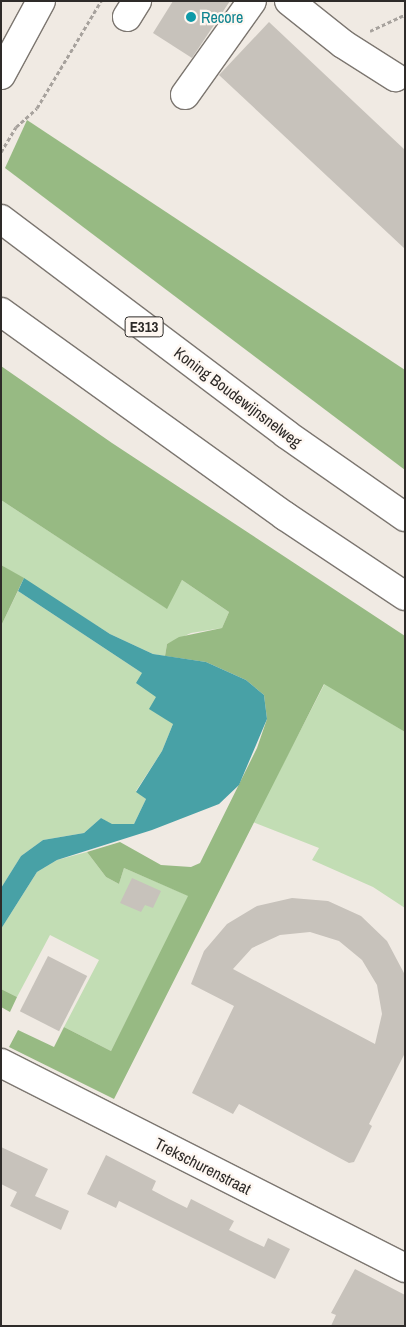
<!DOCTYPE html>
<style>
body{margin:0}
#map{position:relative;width:406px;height:1327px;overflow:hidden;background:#f0eae3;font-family:"Archivo Narrow",sans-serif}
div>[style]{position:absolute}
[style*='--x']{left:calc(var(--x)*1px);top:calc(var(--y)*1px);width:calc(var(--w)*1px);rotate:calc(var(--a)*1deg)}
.green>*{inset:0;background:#c2ddb4}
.forest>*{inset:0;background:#97ba83}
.water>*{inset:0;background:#48a1a6}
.building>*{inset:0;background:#c7c2bb;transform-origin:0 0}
.path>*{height:3px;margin-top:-1.5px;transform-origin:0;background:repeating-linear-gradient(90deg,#a7a29d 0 4px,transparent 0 6.5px)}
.roads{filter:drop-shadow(1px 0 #7c7670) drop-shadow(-1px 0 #7c7670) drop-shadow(0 1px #7c7670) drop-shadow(0 -1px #7c7670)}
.minor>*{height:28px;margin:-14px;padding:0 14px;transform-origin:14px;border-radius:14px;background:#fff}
.major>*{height:28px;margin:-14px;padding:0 14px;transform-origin:14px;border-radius:14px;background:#fff}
.highway>*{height:28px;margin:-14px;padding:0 14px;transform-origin:14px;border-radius:14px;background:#fff}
.dots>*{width:14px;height:14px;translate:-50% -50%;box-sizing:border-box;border:2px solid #fef7f1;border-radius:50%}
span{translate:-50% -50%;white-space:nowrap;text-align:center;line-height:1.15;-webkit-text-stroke:4.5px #fef7f1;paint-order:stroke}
.shield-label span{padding:1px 4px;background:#fef7f1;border:1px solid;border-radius:4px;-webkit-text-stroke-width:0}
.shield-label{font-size:15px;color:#2e2b29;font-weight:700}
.culture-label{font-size:16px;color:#0d838f}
.left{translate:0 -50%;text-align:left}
.street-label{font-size:16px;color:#2e2b29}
.frame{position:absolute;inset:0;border:2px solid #2e2b29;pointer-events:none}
</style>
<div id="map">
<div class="green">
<div style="clip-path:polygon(1px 500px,166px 608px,182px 580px,229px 612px,222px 628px,191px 633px,167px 644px,165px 656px,153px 654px,110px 634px,1px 565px)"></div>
<div style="clip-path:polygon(18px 591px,142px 673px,173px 724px,162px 751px,136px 791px,146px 799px,134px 824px,112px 825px,101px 818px,84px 833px,43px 840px,21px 856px,1px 888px,1px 626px)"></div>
<div style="clip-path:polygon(325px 683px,405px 732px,405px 908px,373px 887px,312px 860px,319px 848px,253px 822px)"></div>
<div style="clip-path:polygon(87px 852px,106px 877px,119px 884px,124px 868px,189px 896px,111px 1051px,64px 1027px,99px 960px,50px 935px,17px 997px,1px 989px,1px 929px,37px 872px,57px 860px)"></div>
</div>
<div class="forest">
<div style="clip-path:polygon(27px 120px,405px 370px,405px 470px,5px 168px)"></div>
<div style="clip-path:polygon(1px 366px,112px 443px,405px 636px,405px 732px,324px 684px,114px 1099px,9px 1047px,18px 1030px,54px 1047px,64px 1027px,111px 1051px,188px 896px,124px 868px,119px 884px,106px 877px,87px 852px,120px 842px,161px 865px,191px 867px,200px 863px,257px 748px,267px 719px,264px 695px,246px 680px,206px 662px,165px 656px,167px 644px,179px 637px,222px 628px,229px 612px,182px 580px,167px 609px,1px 500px)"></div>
<div style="clip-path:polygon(1px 565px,24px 578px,1px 626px)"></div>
<div style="clip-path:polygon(1px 989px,17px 997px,10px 1012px,1px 1007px)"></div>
</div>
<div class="water">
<div style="clip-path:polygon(24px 578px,110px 634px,153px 654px,206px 662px,246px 680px,264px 695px,267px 719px,239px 785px,219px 804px,152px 830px,57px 860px,37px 872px,1px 929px,1px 888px,21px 856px,43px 840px,84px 833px,101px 818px,112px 824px,134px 824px,146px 799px,136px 792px,162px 751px,173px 724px,149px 709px,156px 697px,136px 683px,142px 673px,18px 591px)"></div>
</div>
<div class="building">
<div style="clip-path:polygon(173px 1px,230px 1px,192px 58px,153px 33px)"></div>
<div style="clip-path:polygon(269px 22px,405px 150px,405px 249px,219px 75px)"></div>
<div style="clip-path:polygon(132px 878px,161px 891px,153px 908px,145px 905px,141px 912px,120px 903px)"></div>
<div style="clip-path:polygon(evenodd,292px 898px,328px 901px,361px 916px,387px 941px,405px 975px,405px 1053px,369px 1124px,372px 1126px,354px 1162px,349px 1163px,239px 1104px,233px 1114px,192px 1093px,234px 1006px,191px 984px,204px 951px,227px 924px,257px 906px,292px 898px,310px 932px,339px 941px,362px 960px,377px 985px,382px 1014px,375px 1044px,233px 969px,252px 948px,280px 935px,310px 932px)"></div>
<div style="left:48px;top:956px;width:44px;height:62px;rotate:27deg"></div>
<div style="clip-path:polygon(1px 1147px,48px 1169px,35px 1196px,69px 1211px,61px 1230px,10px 1206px,17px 1192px,1px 1184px)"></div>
<div style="clip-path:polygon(106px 1155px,156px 1181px,152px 1190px,169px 1199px,187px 1208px,191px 1199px,234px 1221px,229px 1230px,247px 1239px,264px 1247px,268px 1238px,290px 1249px,275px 1279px,119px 1201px,116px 1208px,87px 1194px)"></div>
<div style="clip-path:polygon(355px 1269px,405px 1295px,405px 1326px,331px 1326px,336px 1315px,331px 1313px)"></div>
</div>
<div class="path">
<div style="--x:370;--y:31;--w:38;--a:-25"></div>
<div style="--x:1;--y:152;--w:29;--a:-59"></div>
<div style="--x:16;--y:127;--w:28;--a:-42"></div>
<div style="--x:37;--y:108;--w:125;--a:-59.1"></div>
</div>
<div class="roads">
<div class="minor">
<div style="--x:289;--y:1;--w:69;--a:38.5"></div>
<div style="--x:343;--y:44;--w:62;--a:32.4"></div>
<div style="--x:127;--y:17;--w:19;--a:-58"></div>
<div style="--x:185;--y:95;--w:115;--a:-54.5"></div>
<div style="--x:1;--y:1063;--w:453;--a:26.9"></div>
</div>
<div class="major">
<div style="--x:1;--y:75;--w:84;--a:-61.6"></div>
</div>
<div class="highway">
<div style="--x:1;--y:219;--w:357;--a:37"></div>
<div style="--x:286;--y:434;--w:145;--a:34.9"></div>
<div style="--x:1;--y:312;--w:350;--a:35.7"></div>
<div style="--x:285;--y:516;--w:144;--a:33.7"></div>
</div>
</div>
<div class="dots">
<div style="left:191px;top:17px;background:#0f9aa8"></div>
</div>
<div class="shield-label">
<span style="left:144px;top:327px">E313</span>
</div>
<div class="culture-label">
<span class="left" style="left:201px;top:17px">Recore</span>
</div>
<div class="street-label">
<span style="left:238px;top:397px;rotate:37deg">Koning Boudewijnsnelweg</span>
<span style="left:203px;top:1166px;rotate:27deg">Trekschurenstraat</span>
</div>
<div class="frame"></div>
</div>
